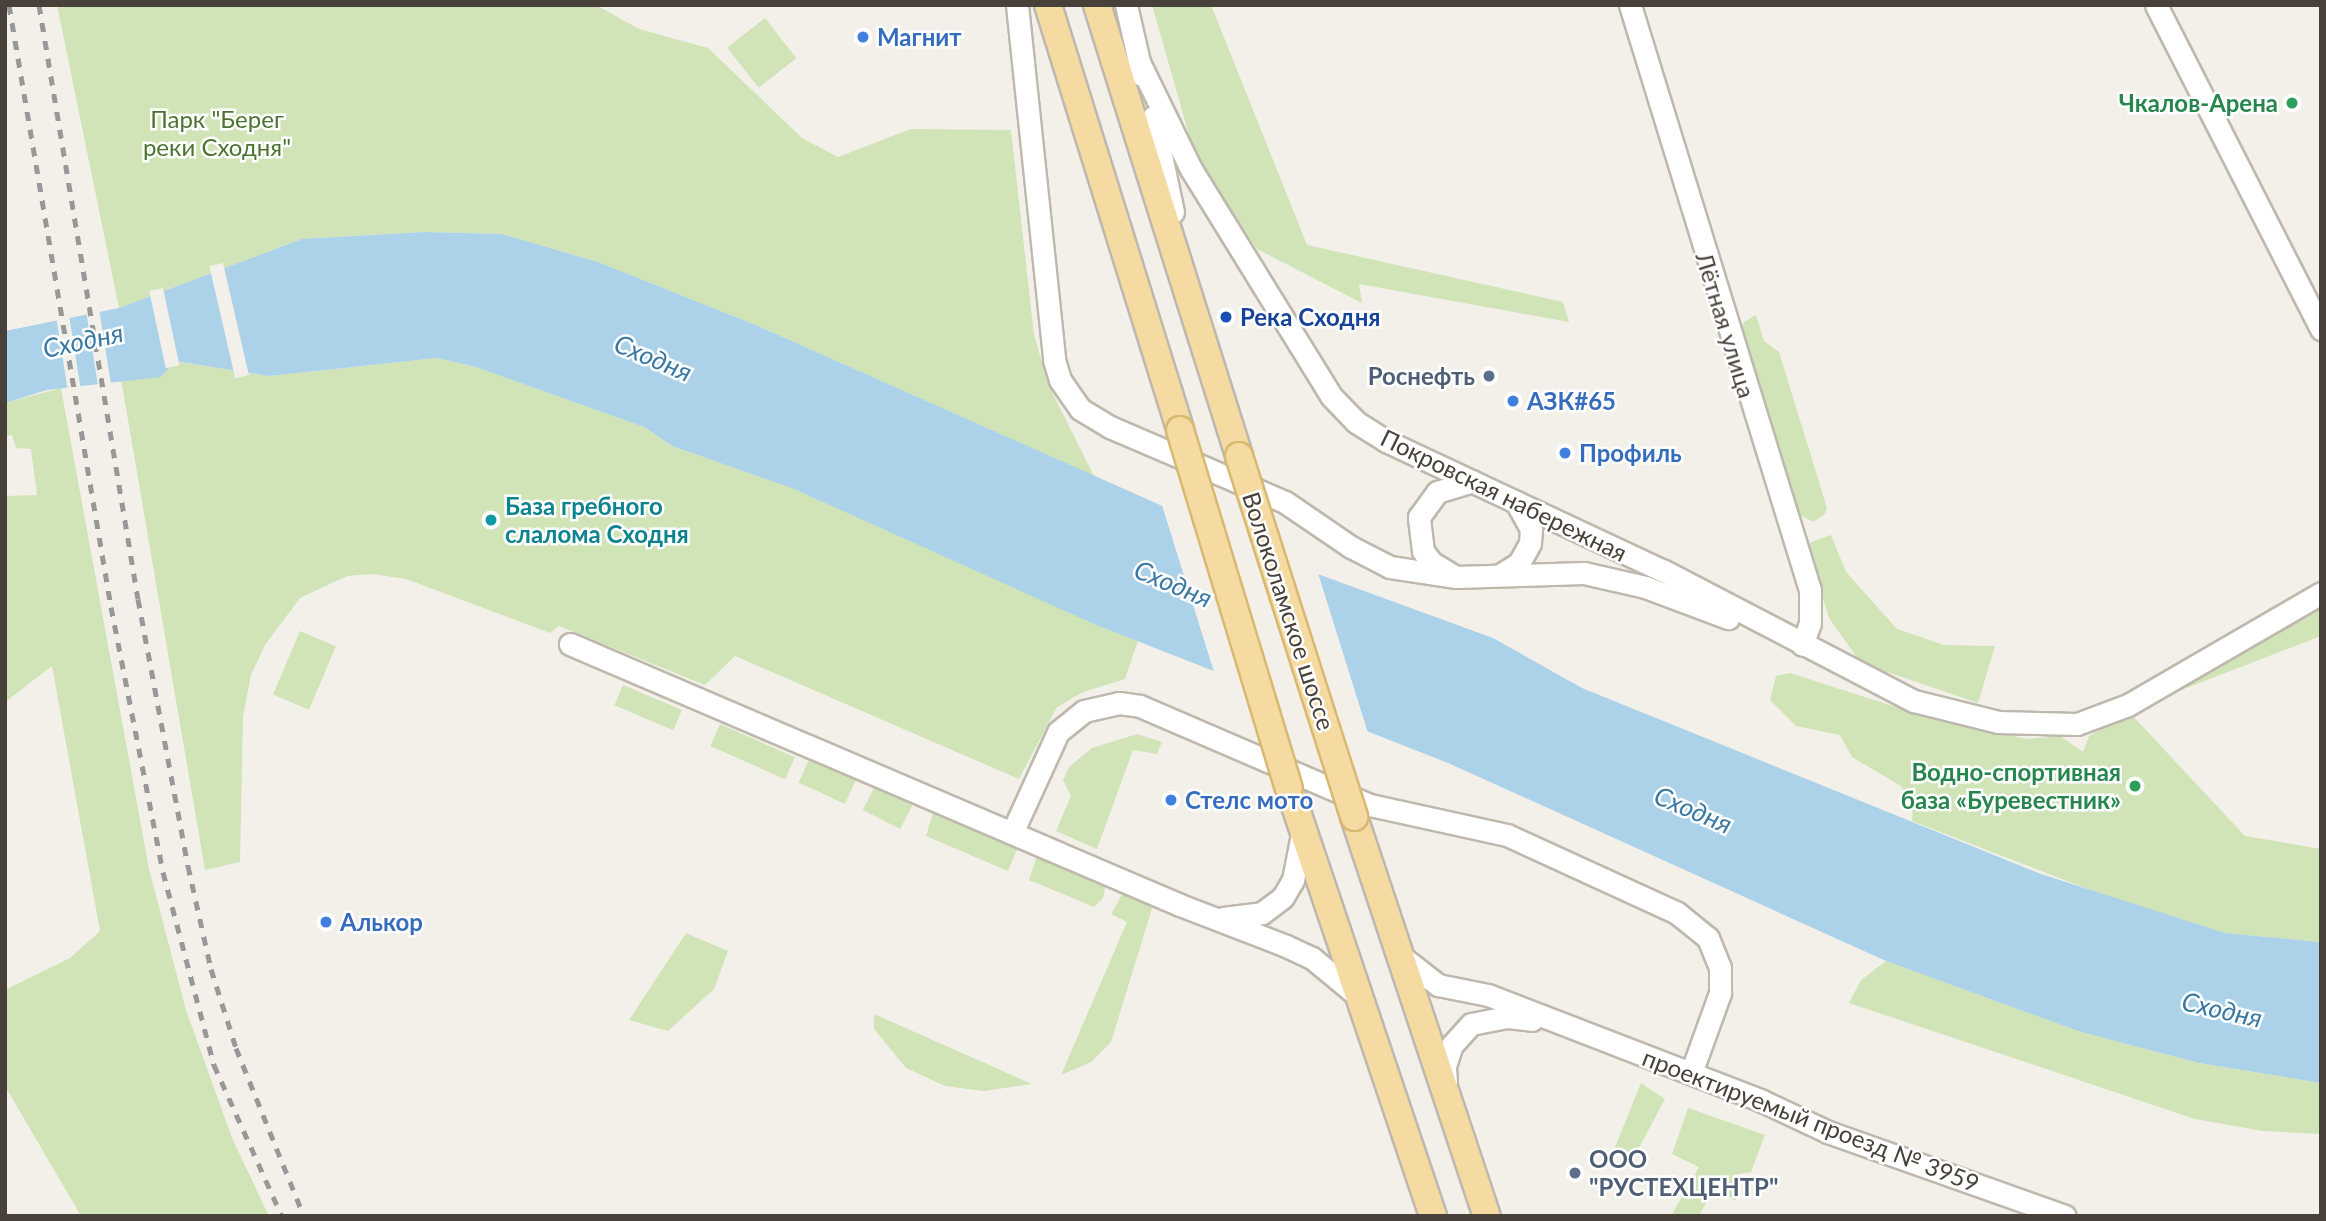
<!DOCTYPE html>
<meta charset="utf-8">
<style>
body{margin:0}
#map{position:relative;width:2326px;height:1221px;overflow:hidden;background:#f3f0ea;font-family:Lato,sans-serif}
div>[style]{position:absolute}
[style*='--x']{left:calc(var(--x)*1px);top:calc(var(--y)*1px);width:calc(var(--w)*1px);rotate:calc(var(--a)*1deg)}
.green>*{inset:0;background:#d0e4b7;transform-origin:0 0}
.water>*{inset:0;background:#acd2ea}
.pier>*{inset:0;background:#f3f0ea;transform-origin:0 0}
.roads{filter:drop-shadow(2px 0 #beb8ad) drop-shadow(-2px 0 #beb8ad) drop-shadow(0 2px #beb8ad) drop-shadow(0 -2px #beb8ad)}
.minor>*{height:21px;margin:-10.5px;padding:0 10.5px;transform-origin:10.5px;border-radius:10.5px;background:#fff}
.major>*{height:26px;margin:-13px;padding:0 13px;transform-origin:13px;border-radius:13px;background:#f5dba2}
.rail>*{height:5px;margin-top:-2.5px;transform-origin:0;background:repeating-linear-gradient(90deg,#989898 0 9px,transparent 0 18px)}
.bridges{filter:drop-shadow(2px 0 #d9b872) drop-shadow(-2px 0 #d9b872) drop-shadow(0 2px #d9b872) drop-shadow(0 -2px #d9b872)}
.major-bridge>*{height:26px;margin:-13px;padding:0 13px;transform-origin:13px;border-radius:13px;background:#f5dba2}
.dots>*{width:19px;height:19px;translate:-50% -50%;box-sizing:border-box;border:4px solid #fff;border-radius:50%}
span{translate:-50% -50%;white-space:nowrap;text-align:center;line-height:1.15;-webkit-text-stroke:5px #fff;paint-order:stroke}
.shop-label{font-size:24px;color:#366cbe;font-weight:700}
.left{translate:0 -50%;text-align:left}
.leisure-label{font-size:24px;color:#27864d;font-weight:700}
.right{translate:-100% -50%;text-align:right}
.park-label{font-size:24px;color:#4c7431}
.transit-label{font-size:24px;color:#164399;font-weight:700}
.street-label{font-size:24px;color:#474139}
.service-label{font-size:24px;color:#4e5e75;font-weight:700}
.culture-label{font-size:24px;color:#0d838f;font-weight:700}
.water-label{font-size:26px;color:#3978a1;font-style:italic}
.frame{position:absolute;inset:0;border:7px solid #474139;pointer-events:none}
</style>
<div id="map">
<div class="green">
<div style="clip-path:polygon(57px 5px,596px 5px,639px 29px,708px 48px,802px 138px,838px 157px,911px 129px,1011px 130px,1034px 335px,1049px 386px,1094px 476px,758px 326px,598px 262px,502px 234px,425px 232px,302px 239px,119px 308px)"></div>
<div style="clip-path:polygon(1152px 5px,1211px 5px,1307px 245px,1563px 302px,1569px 322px,1359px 284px,1362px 303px,1257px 249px,1195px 156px)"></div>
<div style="left:765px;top:18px;width:51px;height:48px;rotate:52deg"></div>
<div style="clip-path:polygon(1756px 315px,1764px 341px,1779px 352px,1827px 508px,1825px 514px,1813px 522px,1796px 513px,1740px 334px,1744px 322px)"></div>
<div style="clip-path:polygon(437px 358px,476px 367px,644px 427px,672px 446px,794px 489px,1138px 641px,1125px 679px,1083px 692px,1057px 707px,1019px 779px,735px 656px,705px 685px,559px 626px,550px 633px,406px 579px,372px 574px,347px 576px,300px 598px,265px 645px,251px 675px,243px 716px,240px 862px,205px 870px,121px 379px,161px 377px,174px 361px,270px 376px)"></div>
<div style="clip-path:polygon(61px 388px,149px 869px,186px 1010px,232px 1138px,269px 1216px,81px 1216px,5px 1086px,5px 990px,70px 958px,100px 931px,52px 666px,5px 702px,5px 496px,37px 495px,31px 449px,16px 448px,12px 435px,5px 436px,5px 403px)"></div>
<div style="clip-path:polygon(1831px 535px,1846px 572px,1897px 629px,1944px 645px,1995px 646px,1978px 703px,1861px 663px,1829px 618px,1808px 550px,1811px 542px)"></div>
<div style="clip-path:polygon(2321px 604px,2321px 636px,2150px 702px)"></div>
<div style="left:300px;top:631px;width:39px;height:69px;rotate:23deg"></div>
<div style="clip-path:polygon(1790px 673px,1933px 719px,2027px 739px,2060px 736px,2083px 752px,2089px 736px,2130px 713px,2245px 836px,2321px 849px,2321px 942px,2225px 933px,2124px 903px,1912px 821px,1913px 804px,1901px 786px,1852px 757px,1840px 735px,1796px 726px,1770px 700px,1776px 676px)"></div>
<div style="left:623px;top:685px;width:64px;height:22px;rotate:23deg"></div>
<div style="left:720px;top:724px;width:82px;height:24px;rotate:24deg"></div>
<div style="clip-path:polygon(1137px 734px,1162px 742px,1157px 754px,1133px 750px,1097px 849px,1056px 831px,1071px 796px,1063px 780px,1069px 767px,1092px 748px)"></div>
<div style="left:810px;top:758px;width:51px;height:27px;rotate:25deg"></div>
<div style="left:875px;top:786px;width:42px;height:27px;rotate:27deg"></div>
<div style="clip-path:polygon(940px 812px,1018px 847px,1008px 871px,926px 836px,933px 813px)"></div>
<div style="clip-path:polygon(1037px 855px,1106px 883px,1103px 898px,1094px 907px,1029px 880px)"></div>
<div style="clip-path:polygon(1125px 889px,1154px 902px,1111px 1042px,1091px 1062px,1061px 1075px,1127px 922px,1111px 914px)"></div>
<div style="clip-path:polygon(686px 933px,728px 951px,714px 989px,668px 1031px,629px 1020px)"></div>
<div style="clip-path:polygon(1886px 961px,2081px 1032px,2199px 1063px,2321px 1083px,2321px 1134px,2263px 1131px,2195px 1119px,1849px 1003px,1861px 980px)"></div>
<div style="clip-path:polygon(874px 1014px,1032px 1084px,984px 1091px,945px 1086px,906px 1068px,874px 1029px)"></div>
<div style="clip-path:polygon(1641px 1083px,1665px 1099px,1632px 1161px,1613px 1152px)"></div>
<div style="clip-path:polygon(1688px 1108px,1765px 1135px,1751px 1172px,1733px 1175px,1736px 1201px,1714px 1188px,1699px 1216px,1671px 1216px,1699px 1167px,1672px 1154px)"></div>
</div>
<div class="water">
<div style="clip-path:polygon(425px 232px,502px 234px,598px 262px,758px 326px,1304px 569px,1493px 638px,1582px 688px,2041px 874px,2225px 933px,2321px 942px,2321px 1083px,2199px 1063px,2081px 1032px,1886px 961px,1448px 763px,1094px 624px,794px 489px,672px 446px,644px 427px,476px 367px,437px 358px,269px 376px,175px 361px,161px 377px,47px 390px,5px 403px,5px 331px,119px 308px,302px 239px)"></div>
</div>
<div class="pier">
<div style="left:223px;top:263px;width:115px;height:14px;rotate:77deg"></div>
<div style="left:163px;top:288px;width:79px;height:14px;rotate:78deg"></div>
<div style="left:99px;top:309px;width:76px;height:13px;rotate:81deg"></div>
<div style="left:69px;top:315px;width:75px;height:13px;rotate:81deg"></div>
<div style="clip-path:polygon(1161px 502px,1317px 570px,1368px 733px,1214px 672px)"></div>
</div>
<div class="roads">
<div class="minor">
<div style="--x:1017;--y:5;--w:357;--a:84"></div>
<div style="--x:1054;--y:360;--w:21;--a:73"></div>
<div style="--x:1060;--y:380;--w:35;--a:55"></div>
<div style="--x:1080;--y:409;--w:35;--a:31"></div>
<div style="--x:1110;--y:427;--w:190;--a:23.2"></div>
<div style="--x:1285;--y:502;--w:80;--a:34.3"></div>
<div style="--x:1351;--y:547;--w:44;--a:27.1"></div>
<div style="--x:1390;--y:567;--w:67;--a:8.6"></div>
<div style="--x:1456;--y:577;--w:128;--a:-1.8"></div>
<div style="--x:1584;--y:573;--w:63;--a:12.9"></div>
<div style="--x:1645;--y:587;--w:89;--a:20.5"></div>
<div style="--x:1126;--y:5;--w:72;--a:77.1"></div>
<div style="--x:1630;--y:5;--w:612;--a:72.9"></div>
<div style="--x:1810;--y:590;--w:33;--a:90"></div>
<div style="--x:1810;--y:623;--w:23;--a:110"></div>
<div style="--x:2156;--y:5;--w:364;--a:63"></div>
<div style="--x:1139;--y:62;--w:119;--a:64.1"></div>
<div style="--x:1191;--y:169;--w:267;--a:58.3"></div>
<div style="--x:1331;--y:396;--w:36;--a:46"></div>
<div style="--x:1356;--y:422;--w:36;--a:32"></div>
<div style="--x:1386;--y:441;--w:307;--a:25.1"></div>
<div style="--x:1664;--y:571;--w:282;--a:27.5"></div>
<div style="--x:1914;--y:701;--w:87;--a:14"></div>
<div style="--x:1998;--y:722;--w:79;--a:1.5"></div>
<div style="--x:2077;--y:724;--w:54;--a:-20.4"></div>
<div style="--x:2128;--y:705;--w:223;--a:-30.1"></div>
<div style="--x:1153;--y:117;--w:97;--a:78.1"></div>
<div style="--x:1500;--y:575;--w:22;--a:-32"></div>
<div style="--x:1519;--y:563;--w:23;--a:-61"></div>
<div style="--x:1530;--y:543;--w:14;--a:-86"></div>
<div style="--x:1531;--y:529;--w:31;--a:-119"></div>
<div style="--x:1454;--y:576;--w:26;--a:-149"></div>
<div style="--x:1432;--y:563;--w:15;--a:-127"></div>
<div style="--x:1423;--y:551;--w:34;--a:-97"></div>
<div style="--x:1419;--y:517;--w:31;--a:-54"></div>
<div style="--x:1437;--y:492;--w:37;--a:-17"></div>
<div style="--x:570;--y:644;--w:663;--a:23.16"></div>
<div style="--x:1180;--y:905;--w:114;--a:21.1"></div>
<div style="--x:1286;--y:946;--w:29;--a:25"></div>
<div style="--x:1312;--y:958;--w:60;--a:39.6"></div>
<div style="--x:1012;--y:833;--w:111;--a:-65.5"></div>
<div style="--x:1058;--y:732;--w:33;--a:-39"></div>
<div style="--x:1084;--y:711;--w:36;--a:-13"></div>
<div style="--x:1119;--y:703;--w:21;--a:8"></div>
<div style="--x:1140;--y:706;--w:250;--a:23.3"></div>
<div style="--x:1370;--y:805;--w:140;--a:12.4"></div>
<div style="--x:1507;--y:835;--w:187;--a:24.6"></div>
<div style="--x:1677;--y:913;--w:40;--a:39"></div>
<div style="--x:1708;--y:938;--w:31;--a:68"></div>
<div style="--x:1720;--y:967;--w:26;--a:90"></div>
<div style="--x:1720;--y:993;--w:85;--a:109.9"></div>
<div style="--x:1223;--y:918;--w:39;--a:-7"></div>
<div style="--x:1262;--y:913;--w:26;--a:-37"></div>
<div style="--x:1283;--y:897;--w:20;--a:-60"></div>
<div style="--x:1293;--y:880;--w:52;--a:-78.9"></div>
<div style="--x:1402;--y:957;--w:46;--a:37.9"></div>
<div style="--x:1438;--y:985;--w:51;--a:11.3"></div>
<div style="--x:1488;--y:995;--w:294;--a:21.1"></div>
<div style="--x:1762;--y:1101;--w:73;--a:25.2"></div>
<div style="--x:1828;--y:1132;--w:251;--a:19.5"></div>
<div style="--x:1446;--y:1082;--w:16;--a:-94"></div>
<div style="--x:1445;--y:1066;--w:22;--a:-72"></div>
<div style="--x:1452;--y:1045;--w:28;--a:-48"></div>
<div style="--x:1471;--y:1024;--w:38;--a:-11"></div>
<div style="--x:1508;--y:1017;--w:24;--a:7"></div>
</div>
<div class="major">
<div style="--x:1048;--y:5;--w:445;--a:72.7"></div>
<div style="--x:1097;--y:5;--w:473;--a:72.5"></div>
<div style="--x:1289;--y:788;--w:452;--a:71.4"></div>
<div style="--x:1354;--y:817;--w:421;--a:71.6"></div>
</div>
</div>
<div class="rail">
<div style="--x:9;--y:5;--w:611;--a:80.38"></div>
<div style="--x:111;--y:607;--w:270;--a:78.9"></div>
<div style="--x:163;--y:872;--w:200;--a:75.2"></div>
<div style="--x:214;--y:1065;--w:166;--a:65.8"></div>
<div style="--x:39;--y:5;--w:602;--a:80.54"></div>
<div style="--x:138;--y:599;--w:272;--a:79.4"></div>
<div style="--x:188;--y:866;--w:106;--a:77.4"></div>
<div style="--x:211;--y:969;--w:83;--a:72.4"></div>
<div style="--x:236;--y:1048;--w:181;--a:68"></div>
</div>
<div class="bridges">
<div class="major-bridge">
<div style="--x:1180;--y:430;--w:374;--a:73.1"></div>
<div style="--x:1239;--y:456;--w:379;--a:72.3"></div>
</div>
</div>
<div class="dots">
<div style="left:863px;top:37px;background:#3f7fe0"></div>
<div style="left:2292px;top:103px;background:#2e9e5b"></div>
<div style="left:1226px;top:317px;background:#1a4fb4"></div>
<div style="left:1489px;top:376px;background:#5c6f8a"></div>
<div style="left:1513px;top:401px;background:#3f7fe0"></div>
<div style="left:1565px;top:453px;background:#3f7fe0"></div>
<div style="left:491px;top:520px;background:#0f9aa8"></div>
<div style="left:2135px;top:786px;background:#2e9e5b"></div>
<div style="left:1171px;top:800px;background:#3f7fe0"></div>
<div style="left:326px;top:922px;background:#3f7fe0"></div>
<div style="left:1575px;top:1173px;background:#5c6f8a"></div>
</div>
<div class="shop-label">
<span class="left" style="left:877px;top:37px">Магнит</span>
<span class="left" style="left:1527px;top:401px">АЗК#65</span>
<span class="left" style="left:1579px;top:453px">Профиль</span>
<span class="left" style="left:1185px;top:800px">Стелс мото</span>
<span class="left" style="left:340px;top:922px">Алькор</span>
</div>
<div class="leisure-label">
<span class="right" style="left:2278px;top:103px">Чкалов-Арена</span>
<span class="right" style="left:2121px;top:786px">Водно-спортивная<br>база «Буревестник»</span>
</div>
<div class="park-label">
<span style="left:217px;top:133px">Парк "Берег<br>реки Сходня"</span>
</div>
<div class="transit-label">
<span class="left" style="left:1240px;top:317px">Река Сходня</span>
</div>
<div class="street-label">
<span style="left:1726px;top:325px;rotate:73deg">Лётная улица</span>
<span style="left:1504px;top:495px;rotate:26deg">Покровская набережная</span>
<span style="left:1289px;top:611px;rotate:72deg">Волоколамское шоссе</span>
<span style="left:1811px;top:1120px;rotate:21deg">проектируемый проезд № 3959</span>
</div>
<div class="service-label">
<span class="right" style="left:1475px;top:376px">Роснефть</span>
<span class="left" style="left:1589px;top:1173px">ООО<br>"РУСТЕХЦЕНТР"</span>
</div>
<div class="culture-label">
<span class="left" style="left:505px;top:520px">База гребного<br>слалома Сходня</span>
</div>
<div class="water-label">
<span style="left:83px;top:341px;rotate:-12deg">Сходня</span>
<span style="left:653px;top:358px;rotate:23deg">Сходня</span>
<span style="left:1173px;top:584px;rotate:23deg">Сходня</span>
<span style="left:1693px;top:810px;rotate:23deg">Сходня</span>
<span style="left:2222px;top:1010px;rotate:13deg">Сходня</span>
</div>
<div class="frame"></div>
</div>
